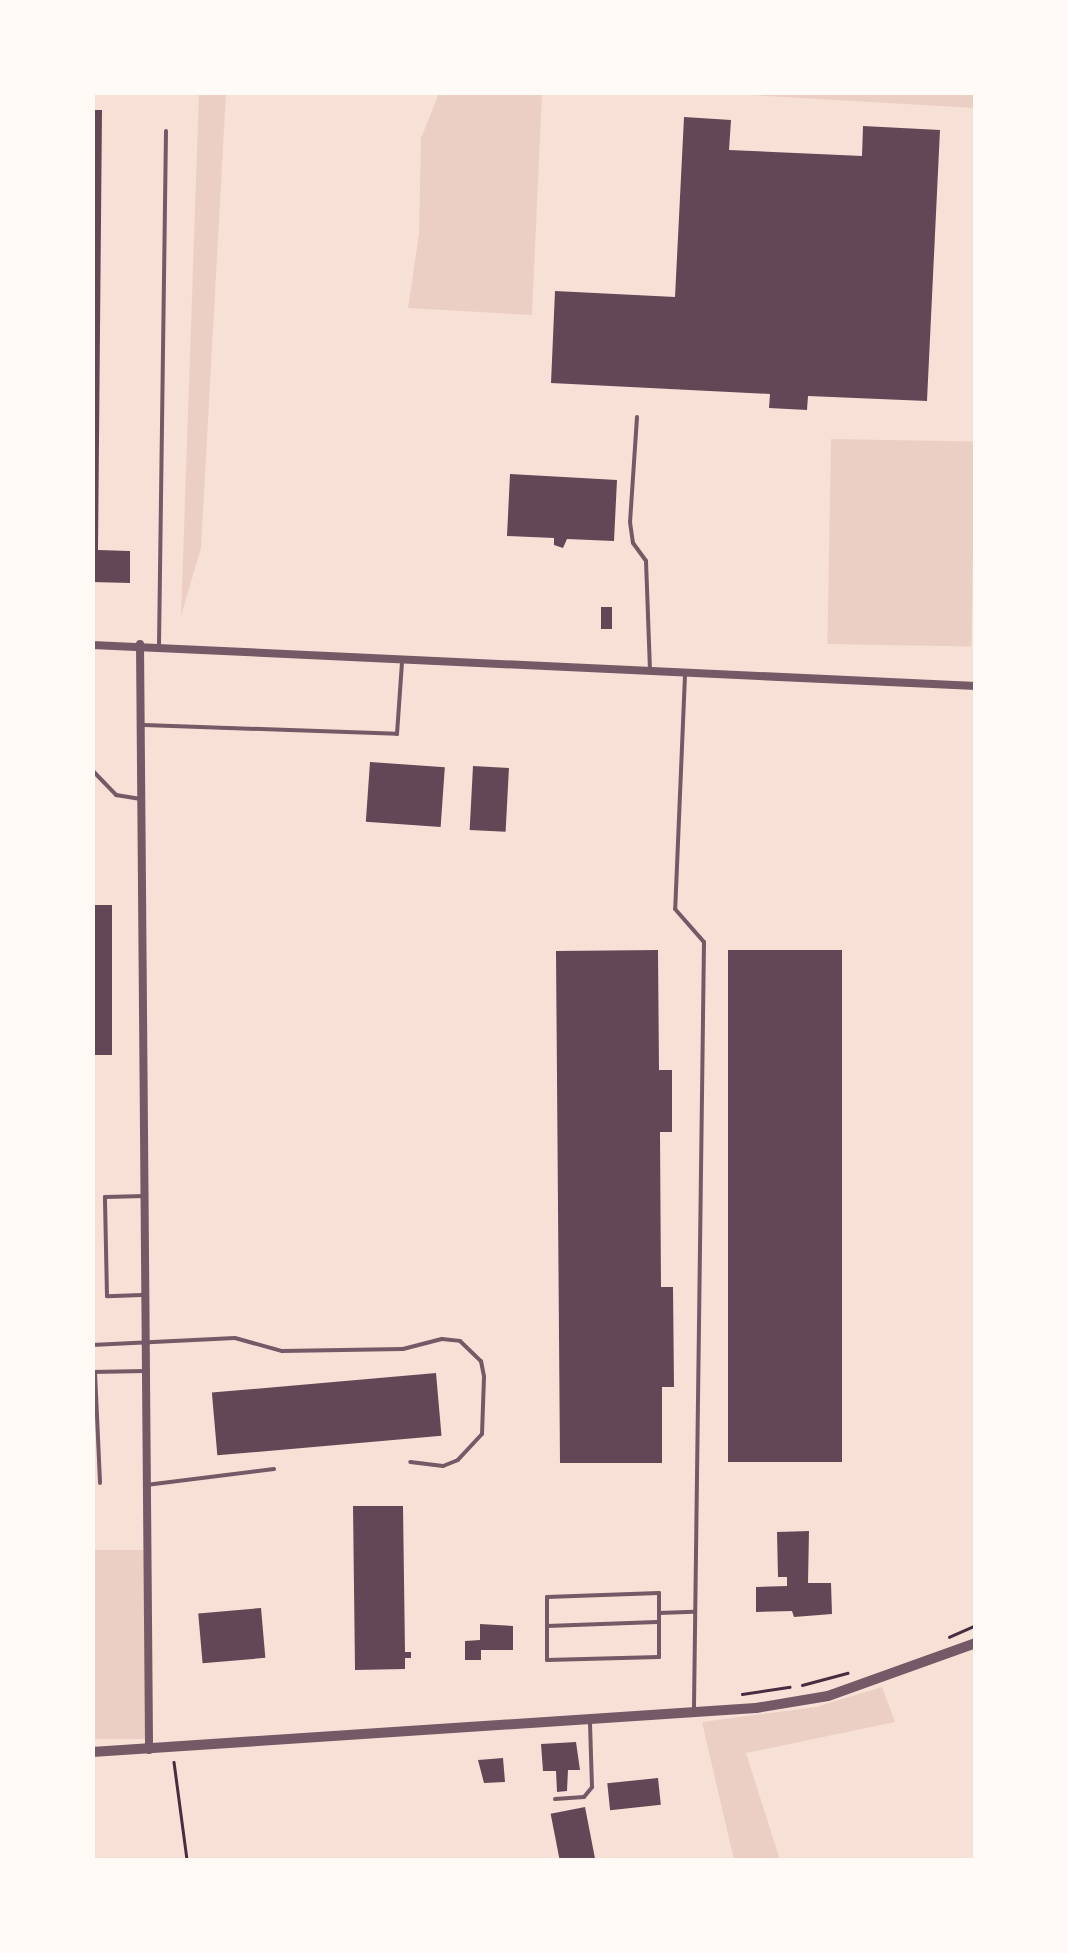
<!DOCTYPE html>
<style>
body{margin:0}
#map{position:relative;width:1068px;height:1953px;overflow:hidden;background:#f7e1d7;font-family:Inter,sans-serif}
div>[style]{position:absolute}
[style*='--x']{left:calc(var(--x)*1px);top:calc(var(--y)*1px);width:calc(var(--w)*1px);rotate:calc(var(--a)*1deg)}
.green>*{inset:0;background:#ebcfc5;transform-origin:0 0}
.building>*{inset:0;background:#644757;transform-origin:0 0}
.path>*{height:2.5px;margin:-1.25px;padding:0 1.25px;transform-origin:1.25px;border-radius:1.25px;background:#4a2c40}
.service>*{height:4px;margin:-2px;padding:0 2px;transform-origin:2px;border-radius:2px;background:#755966}
.minor>*{height:8px;margin:-4px;padding:0 4px;transform-origin:4px;border-radius:4px;background:#755966}
.tertiary>*{height:10px;margin:-5px;padding:0 5px;transform-origin:5px;border-radius:5px;background:#755966}
span{translate:-50% -50%;white-space:nowrap;text-align:center;line-height:1.15;-webkit-text-stroke:8px #fffaf5;paint-order:stroke}
.frame{position:absolute;inset:0;border:95px solid #fffaf5;pointer-events:none}
</style>
<div id="map">
<div class="green">
<div style="clip-path:polygon(199px 93px,226px 93px,201px 548px,181px 616px)"></div>
<div style="clip-path:polygon(439px 93px,542px 93px,532px 315px,408px 308px,419px 234px,421px 138px)"></div>
<div style="clip-path:polygon(714px 93px,975px 93px,975px 108px)"></div>
<div style="left:831px;top:439px;width:144px;height:205px;rotate:1deg"></div>
<div style="left:92px;top:1550px;width:55px;height:189px"></div>
<div style="clip-path:polygon(882px 1687px,895px 1722px,746px 1753px,780px 1860px,734px 1860px,702px 1722px,816px 1707px)"></div>
</div>
<div class="building">
<div style="clip-path:polygon(92px 110px,102px 110px,98px 550px,130px 551px,130px 583px,92px 582px)"></div>
<div style="clip-path:polygon(684px 117px,731px 120px,729px 150px,862px 156px,863px 126px,940px 130px,927px 401px,808px 396px,807px 410px,769px 408px,770px 394px,551px 383px,555px 291px,675px 297px)"></div>
<div style="clip-path:polygon(510px 474px,617px 480px,614px 541px,567px 539px,563px 548px,554px 545px,554px 538px,507px 536px)"></div>
<div style="left:601px;top:607px;width:11px;height:22px"></div>
<div style="left:370px;top:762px;width:75px;height:60px;rotate:4deg"></div>
<div style="left:473px;top:766px;width:36px;height:64px;rotate:3deg"></div>
<div style="left:112px;top:905px;width:150px;height:20px;rotate:90deg"></div>
<div style="clip-path:polygon(658px 950px,659px 1070px,672px 1070px,672px 1132px,660px 1132px,661px 1287px,673px 1287px,674px 1387px,662px 1387px,662px 1463px,560px 1463px,556px 951px)"></div>
<div style="left:728px;top:950px;width:114px;height:512px"></div>
<div style="left:436px;top:1373px;width:63px;height:225px;rotate:85deg"></div>
<div style="clip-path:polygon(353px 1506px,403px 1506px,405px 1652px,411px 1652px,411px 1658px,405px 1658px,405px 1669px,355px 1670px)"></div>
<div style="clip-path:polygon(809px 1531px,808px 1583px,831px 1583px,832px 1614px,794px 1617px,792px 1611px,756px 1612px,756px 1587px,787px 1586px,787px 1577px,778px 1577px,777px 1532px)"></div>
<div style="left:261px;top:1608px;width:50px;height:63px;rotate:85deg"></div>
<div style="clip-path:polygon(480px 1624px,513px 1626px,513px 1650px,481px 1650px,481px 1660px,465px 1660px,465px 1641px,480px 1640px)"></div>
<div style="clip-path:polygon(576px 1742px,580px 1770px,568px 1770px,567px 1791px,557px 1792px,556px 1771px,543px 1771px,541px 1744px)"></div>
<div style="clip-path:polygon(503px 1758px,505px 1782px,484px 1783px,478px 1760px)"></div>
<div style="left:658px;top:1778px;width:27px;height:51px;rotate:84deg"></div>
<div style="left:585px;top:1807px;width:54px;height:35px;rotate:79deg"></div>
</div>
<div class="path">
<div style="--x:949;--y:1637;--w:30;--a:-24"></div>
<div style="--x:802;--y:1685;--w:47;--a:-14.9"></div>
<div style="--x:742;--y:1694;--w:48;--a:-8.5"></div>
<div style="--x:174;--y:1762;--w:99;--a:82.4"></div>
</div>
<div class="service">
<div style="--x:637;--y:417;--w:105;--a:93.8"></div>
<div style="--x:630;--y:522;--w:21;--a:82"></div>
<div style="--x:633;--y:543;--w:22;--a:54"></div>
<div style="--x:646;--y:561;--w:109;--a:87.9"></div>
<div style="--x:159;--y:645;--w:514;--a:-89.22"></div>
<div style="--x:685;--y:675;--w:234;--a:92.4"></div>
<div style="--x:675;--y:909;--w:44;--a:48.7"></div>
<div style="--x:704;--y:942;--w:767;--a:90.75"></div>
<div style="--x:144;--y:725;--w:253;--a:2"></div>
<div style="--x:397;--y:734;--w:72;--a:-86"></div>
<div style="--x:92;--y:770;--w:35;--a:46"></div>
<div style="--x:116;--y:795;--w:25;--a:9"></div>
<div style="--x:142;--y:1295;--w:35;--a:178"></div>
<div style="--x:107;--y:1296;--w:99;--a:-91.2"></div>
<div style="--x:105;--y:1197;--w:40;--a:-1.4"></div>
<div style="--x:92;--y:1345;--w:143;--a:-2.8"></div>
<div style="--x:235;--y:1338;--w:49;--a:15.5"></div>
<div style="--x:282;--y:1351;--w:121;--a:-0.9"></div>
<div style="--x:403;--y:1349;--w:40;--a:-14.4"></div>
<div style="--x:442;--y:1339;--w:18;--a:6"></div>
<div style="--x:460;--y:1341;--w:29;--a:44"></div>
<div style="--x:481;--y:1361;--w:16;--a:79"></div>
<div style="--x:484;--y:1377;--w:57;--a:92"></div>
<div style="--x:482;--y:1434;--w:35;--a:133"></div>
<div style="--x:458;--y:1460;--w:16;--a:158"></div>
<div style="--x:443;--y:1466;--w:33;--a:-173"></div>
<div style="--x:92;--y:1372;--w:54;--a:-1.1"></div>
<div style="--x:95;--y:1372;--w:111;--a:87.4"></div>
<div style="--x:146;--y:1485;--w:129;--a:-7.1"></div>
<div style="--x:659;--y:1593;--w:64;--a:90"></div>
<div style="--x:659;--y:1657;--w:112;--a:178.5"></div>
<div style="--x:547;--y:1660;--w:63;--a:-90"></div>
<div style="--x:547;--y:1597;--w:112;--a:-2"></div>
<div style="--x:659;--y:1613;--w:35;--a:-2"></div>
<div style="--x:547;--y:1626;--w:110;--a:-2.1"></div>
<div style="--x:555;--y:1799;--w:29;--a:-4"></div>
<div style="--x:584;--y:1797;--w:13;--a:-51"></div>
<div style="--x:592;--y:1787;--w:65;--a:-91.8"></div>
</div>
<div class="minor">
<div style="--x:140;--y:644;--w:1106;--a:89.53"></div>
<div style="--x:92;--y:645;--w:885;--a:2.66"></div>
</div>
<div class="tertiary">
<div style="--x:92;--y:1752;--w:665;--a:-3.79"></div>
<div style="--x:756;--y:1708;--w:73;--a:-9.5"></div>
<div style="--x:828;--y:1696;--w:157;--a:-19.7"></div>
</div>
<div class="frame"></div>
</div>
